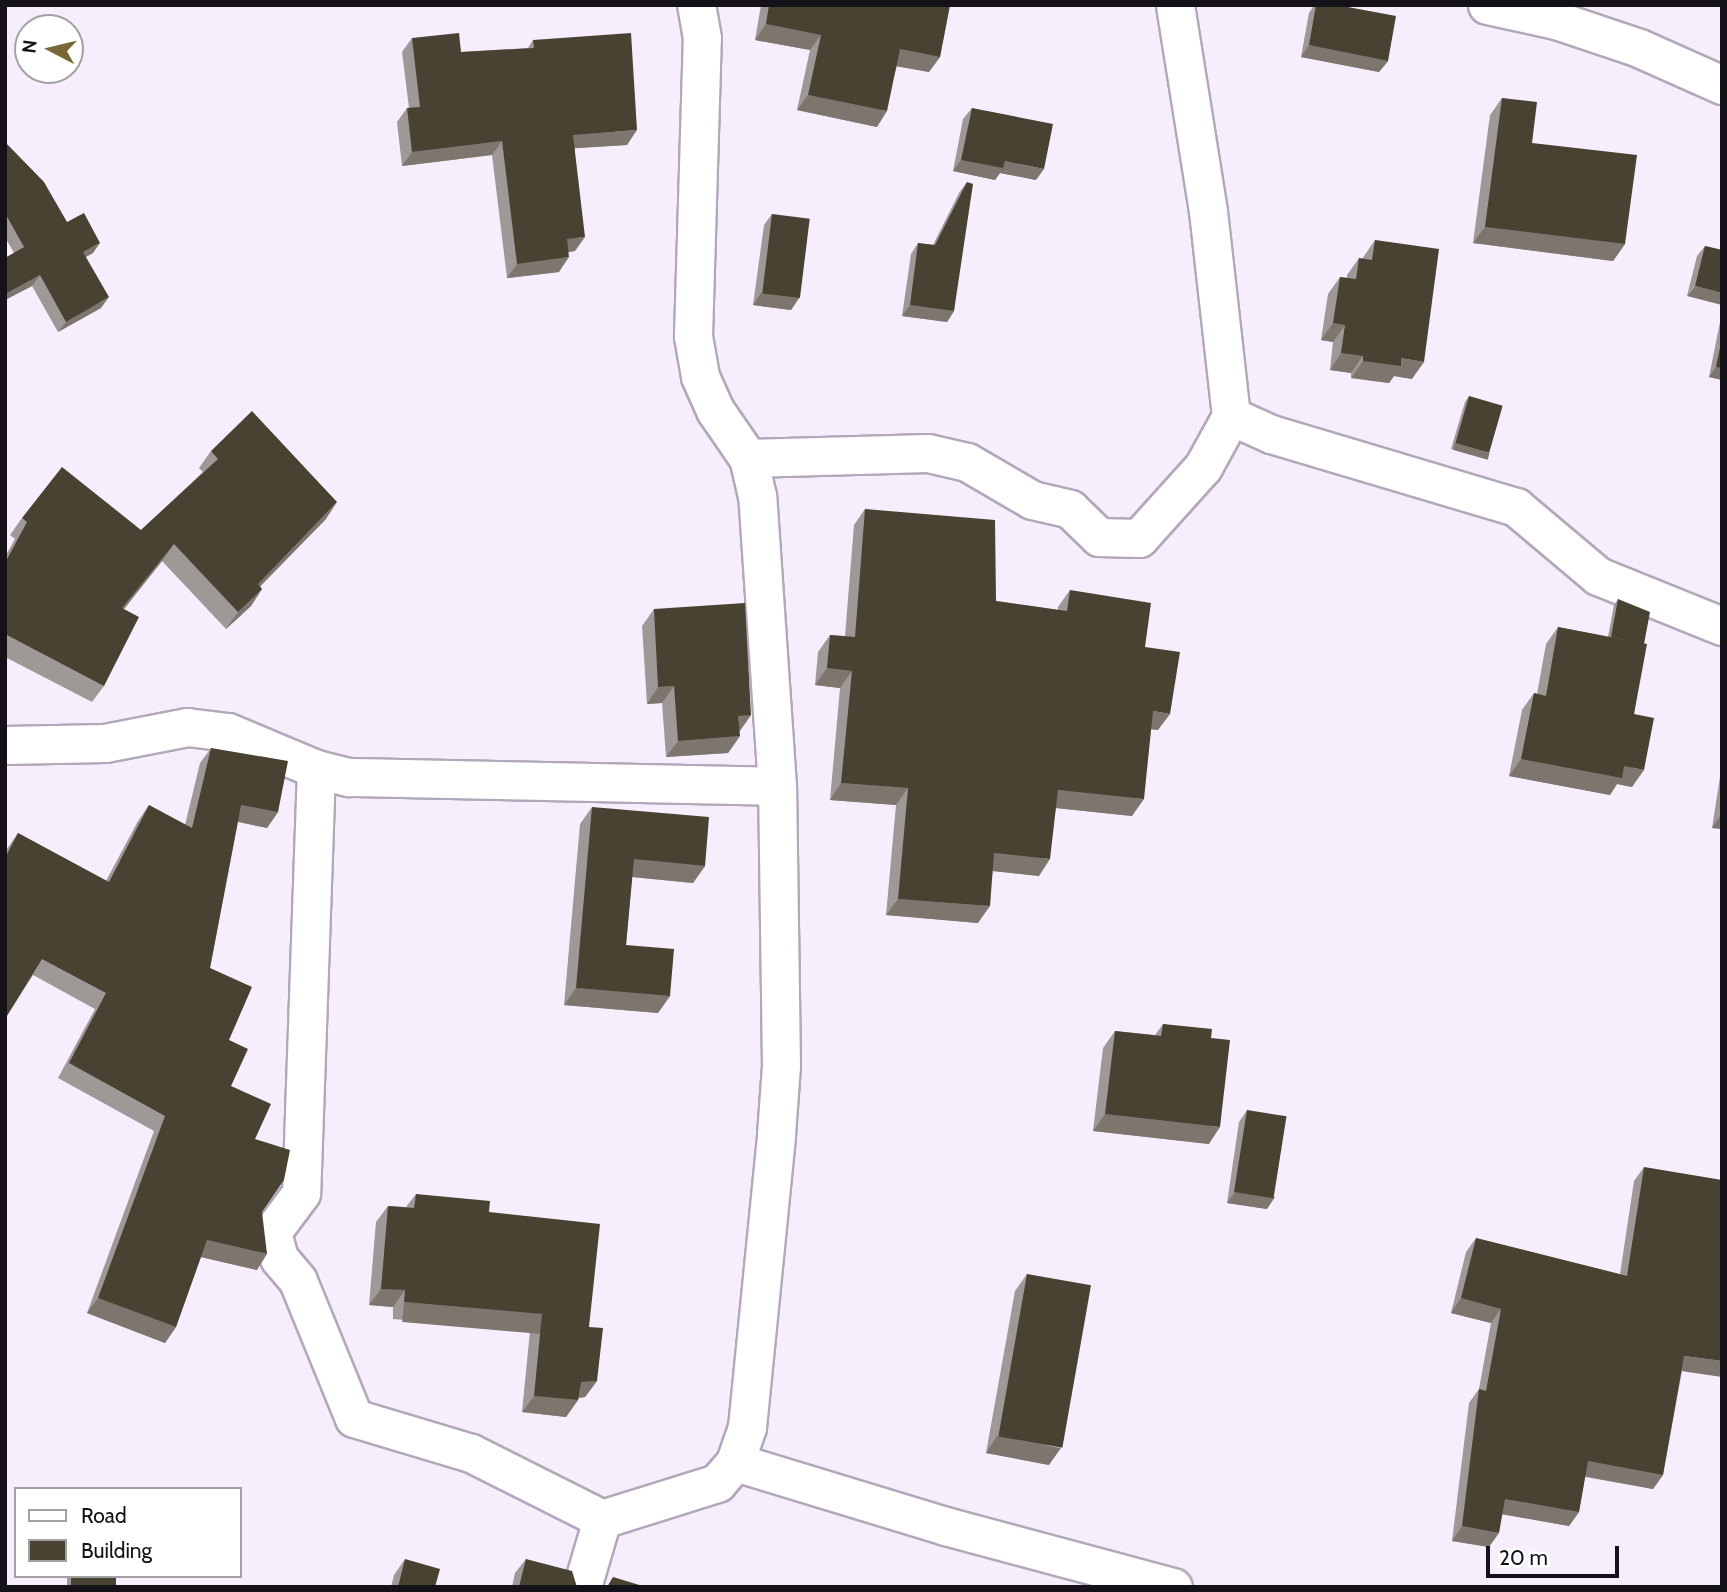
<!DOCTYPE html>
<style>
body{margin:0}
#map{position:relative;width:1727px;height:1592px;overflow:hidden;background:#f6eefd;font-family:Cabin,sans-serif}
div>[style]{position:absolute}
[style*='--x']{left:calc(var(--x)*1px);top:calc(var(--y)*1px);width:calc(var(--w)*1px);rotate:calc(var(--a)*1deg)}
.roads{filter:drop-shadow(2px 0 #b2a8ba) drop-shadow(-2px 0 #b2a8ba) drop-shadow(0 2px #b2a8ba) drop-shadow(0 -2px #b2a8ba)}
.minor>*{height:37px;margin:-18.5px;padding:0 18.5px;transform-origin:18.5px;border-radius:18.5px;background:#fff}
.wall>*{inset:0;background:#9e9897;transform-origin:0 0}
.shaded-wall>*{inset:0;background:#7c766e;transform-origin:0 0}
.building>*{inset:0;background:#474231;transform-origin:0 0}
span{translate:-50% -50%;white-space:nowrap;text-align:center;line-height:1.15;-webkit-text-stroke:7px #fff;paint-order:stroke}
.frame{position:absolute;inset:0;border:7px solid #151118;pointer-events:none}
.legend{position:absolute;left:14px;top:1487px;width:228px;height:91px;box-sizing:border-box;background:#fff;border:2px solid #a1a0a3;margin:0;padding:9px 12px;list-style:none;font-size:21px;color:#151118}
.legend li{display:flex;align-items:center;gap:14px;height:35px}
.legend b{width:35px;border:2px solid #a1a0a3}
.north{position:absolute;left:14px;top:14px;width:70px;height:70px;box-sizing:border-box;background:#fff;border:2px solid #a1a0a3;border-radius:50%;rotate:277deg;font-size:19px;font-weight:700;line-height:28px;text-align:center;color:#151118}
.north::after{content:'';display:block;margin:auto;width:24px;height:32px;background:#786835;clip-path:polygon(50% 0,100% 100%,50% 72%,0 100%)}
.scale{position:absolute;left:1486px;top:1546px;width:133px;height:32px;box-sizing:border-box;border:4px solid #151118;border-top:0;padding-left:9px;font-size:21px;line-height:24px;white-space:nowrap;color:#151118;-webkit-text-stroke:5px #fff;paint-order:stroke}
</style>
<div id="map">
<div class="roads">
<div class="minor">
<div style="--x:1175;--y:5;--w:209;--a:80.9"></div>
<div style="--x:1208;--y:211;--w:206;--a:83.6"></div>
<div style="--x:1487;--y:5;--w:71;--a:12.3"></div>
<div style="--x:1556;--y:20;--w:88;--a:18.6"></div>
<div style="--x:1639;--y:48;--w:91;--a:24"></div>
<div style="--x:748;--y:458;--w:180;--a:-1.6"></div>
<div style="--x:928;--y:453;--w:40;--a:13"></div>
<div style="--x:967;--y:462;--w:75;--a:30.3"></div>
<div style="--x:1032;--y:500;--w:39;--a:13"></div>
<div style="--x:1070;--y:509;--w:40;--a:44"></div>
<div style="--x:1099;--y:537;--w:40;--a:1.4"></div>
<div style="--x:1139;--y:538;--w:96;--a:-48"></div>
<div style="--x:1203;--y:467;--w:58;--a:-61.2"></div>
<div style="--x:1231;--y:416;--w:44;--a:24.2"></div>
<div style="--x:1271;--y:434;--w:256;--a:16.6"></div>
<div style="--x:1516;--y:507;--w:107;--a:40.1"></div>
<div style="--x:1598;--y:576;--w:134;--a:22"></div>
<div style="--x:5;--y:745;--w:100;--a:-1.1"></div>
<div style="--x:105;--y:743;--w:84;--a:-11"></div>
<div style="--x:187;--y:727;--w:41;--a:7"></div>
<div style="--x:228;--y:732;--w:95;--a:22.8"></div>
<div style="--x:316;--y:769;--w:34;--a:14"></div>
<div style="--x:349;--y:777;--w:428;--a:1.2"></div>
<div style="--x:316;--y:769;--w:424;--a:92"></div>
<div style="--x:301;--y:1193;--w:49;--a:126.6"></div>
<div style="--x:272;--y:1232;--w:27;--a:75"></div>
<div style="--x:279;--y:1258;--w:30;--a:50"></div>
<div style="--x:298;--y:1281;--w:148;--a:67.8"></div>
<div style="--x:354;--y:1418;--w:122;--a:16.7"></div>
<div style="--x:471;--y:1453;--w:147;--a:26.7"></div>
<div style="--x:735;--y:1462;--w:220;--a:16.9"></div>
<div style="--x:945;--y:1526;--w:236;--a:15"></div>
<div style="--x:582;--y:1587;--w:71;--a:-73.6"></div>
<div style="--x:602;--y:1519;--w:121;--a:-17.4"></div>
<div style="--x:717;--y:1483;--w:28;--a:-49"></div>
<div style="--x:735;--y:1462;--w:37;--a:-71"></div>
<div style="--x:747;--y:1427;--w:294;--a:-84.3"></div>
<div style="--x:776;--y:1134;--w:68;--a:-85.8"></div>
<div style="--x:781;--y:1066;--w:280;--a:-90.8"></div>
<div style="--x:777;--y:786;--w:291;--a:-93.9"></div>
<div style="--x:757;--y:496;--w:39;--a:-103"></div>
<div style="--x:748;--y:458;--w:58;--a:-124.5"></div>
<div style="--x:715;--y:410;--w:37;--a:-114"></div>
<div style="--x:700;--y:376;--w:41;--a:-99.9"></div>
<div style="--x:693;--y:336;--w:298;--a:-88.3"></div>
<div style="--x:702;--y:38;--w:34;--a:-100"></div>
</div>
</div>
<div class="wall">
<div style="clip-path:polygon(761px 5px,950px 5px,940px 57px,929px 72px,897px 66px,877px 127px,797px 110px,810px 50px,755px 40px)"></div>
<div style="clip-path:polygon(1314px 5px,1337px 5px,1388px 61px,1379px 72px,1301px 57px,1309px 13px)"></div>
<div style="clip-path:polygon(412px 38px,461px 52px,528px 48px,533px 40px,627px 145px,575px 148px,575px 251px,568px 252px,559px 272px,507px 278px,492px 155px,402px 166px,397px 122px,407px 108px,409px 108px,402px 52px)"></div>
<div style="clip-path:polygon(1502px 98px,1532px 143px,1625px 244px,1613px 261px,1473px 243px,1490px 115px)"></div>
<div style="clip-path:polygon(972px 108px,1036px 180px,1000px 173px,995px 180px,953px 171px,963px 119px)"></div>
<div style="clip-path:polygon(5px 142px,67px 222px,93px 253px,86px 257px,101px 308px,58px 332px,32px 286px,5px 300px,5px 258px,14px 253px,5px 237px)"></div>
<div style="clip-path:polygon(967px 182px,954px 311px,947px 322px,902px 316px,911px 254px,918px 243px,933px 245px,959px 193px)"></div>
<div style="clip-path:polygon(772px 214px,799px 298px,791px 310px,753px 305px,764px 225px)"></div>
<div style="clip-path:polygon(1375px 240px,1412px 379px,1394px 376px,1389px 383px,1351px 378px,1351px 373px,1330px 370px,1333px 342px,1321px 340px,1328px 294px,1340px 277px,1347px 278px,1347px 275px,1359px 258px,1362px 259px)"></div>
<div style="clip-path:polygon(1705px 246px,1722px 250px,1687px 296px,1697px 256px)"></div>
<div style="clip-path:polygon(1722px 312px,1722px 380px,1709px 377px)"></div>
<div style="clip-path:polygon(1469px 396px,1486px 459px,1451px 449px,1465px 402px)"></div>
<div style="clip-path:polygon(211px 451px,326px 519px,260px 586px,262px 589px,251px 606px,226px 629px,162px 561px,124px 609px,104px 686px,92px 702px,5px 657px,5px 557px,15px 539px,10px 535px,22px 518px,141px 530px,203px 472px,199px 468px)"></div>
<div style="clip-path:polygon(865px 509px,996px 601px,1058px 610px,1058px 607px,1070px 590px,1145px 647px,1158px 730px,1151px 729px,1132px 816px,1056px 808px,1039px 876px,993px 871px,978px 923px,886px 915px,896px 805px,830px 800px,840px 688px,815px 685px,818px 652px,830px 635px,845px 636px,854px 525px)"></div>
<div style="clip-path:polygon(1618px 599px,1644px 644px,1634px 714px,1632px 787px,1617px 784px,1610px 795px,1509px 776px,1522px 710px,1534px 693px,1537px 694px,1546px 644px,1558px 627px,1608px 637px,1614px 605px)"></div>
<div style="clip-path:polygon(654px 609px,751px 715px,739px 732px,740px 736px,728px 753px,666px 757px,662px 703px,647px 704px,642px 626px)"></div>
<div style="clip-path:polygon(211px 748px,278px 812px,267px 828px,238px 822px,210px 968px,229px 1040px,231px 1086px,255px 1139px,262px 1212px,257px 1270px,201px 1257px,176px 1327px,165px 1343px,87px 1313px,154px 1131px,58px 1078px,95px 1009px,33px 975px,5px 1019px,5px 852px,18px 833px,106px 881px,138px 821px,149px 805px,185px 825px,200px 763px)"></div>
<div style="clip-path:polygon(1722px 764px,1722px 829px,1712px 828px)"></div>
<div style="clip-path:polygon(592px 807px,705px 866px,693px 883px,632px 877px,626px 945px,670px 996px,658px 1013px,564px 1005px,580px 824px)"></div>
<div style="clip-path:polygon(1163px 1024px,1211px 1038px,1209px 1144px,1093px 1131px,1103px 1048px,1115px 1031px,1155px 1035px)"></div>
<div style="clip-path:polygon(1247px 1110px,1267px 1209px,1227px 1203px,1239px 1122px)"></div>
<div style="clip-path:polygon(1644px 1167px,1682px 1371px,1663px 1475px,1653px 1489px,1585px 1477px,1579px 1512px,1569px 1526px,1502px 1514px,1489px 1547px,1452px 1541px,1469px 1403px,1479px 1389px,1491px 1323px,1451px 1313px,1466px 1252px,1476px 1238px,1620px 1274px,1634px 1181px)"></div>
<div style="clip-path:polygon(416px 1194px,489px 1212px,589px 1327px,597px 1381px,585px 1397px,579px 1398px,578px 1400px,566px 1417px,522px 1412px,530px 1331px,393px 1319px,393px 1307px,369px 1305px,376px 1222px,388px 1206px,406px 1207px)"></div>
<div style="clip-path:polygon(1027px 1274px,1049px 1465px,986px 1453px,1015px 1291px)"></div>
<div style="clip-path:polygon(405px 1559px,435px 1587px,391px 1587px,394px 1575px)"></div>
<div style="clip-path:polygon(526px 1559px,577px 1587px,512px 1587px,515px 1573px)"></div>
<div style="left:67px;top:1576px;width:49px;height:11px"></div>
</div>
<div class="shaded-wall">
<div style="clip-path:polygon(766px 24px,821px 35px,810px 50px,755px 40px)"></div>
<div style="clip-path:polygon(1309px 45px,1388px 61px,1379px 72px,1301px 57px)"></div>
<div style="clip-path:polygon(900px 49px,940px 57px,929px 72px,889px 65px)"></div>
<div style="clip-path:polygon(808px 95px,887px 111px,877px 127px,797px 110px)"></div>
<div style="clip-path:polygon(637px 130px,627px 145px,563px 149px,573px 135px)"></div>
<div style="clip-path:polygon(502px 141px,492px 155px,402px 166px,412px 152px)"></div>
<div style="clip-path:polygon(961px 160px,1005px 161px,1044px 169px,1036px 180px,1000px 173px,995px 180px,953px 171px)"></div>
<div style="clip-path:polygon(1485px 227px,1625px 244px,1613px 261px,1473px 243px)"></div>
<div style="clip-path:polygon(585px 237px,575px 251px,557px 254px,567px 239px)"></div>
<div style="clip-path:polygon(100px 243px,93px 253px,76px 262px,83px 252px)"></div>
<div style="clip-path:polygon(569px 257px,559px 272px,507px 278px,517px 264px)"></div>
<div style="clip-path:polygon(40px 275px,32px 286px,5px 300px,5px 294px)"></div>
<div style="clip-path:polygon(1695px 286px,1722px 293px,1722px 305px,1687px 296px)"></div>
<div style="clip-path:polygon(761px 293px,799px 298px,791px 310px,753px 305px)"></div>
<div style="clip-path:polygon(109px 297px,101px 308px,58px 332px,66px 322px)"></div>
<div style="clip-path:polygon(910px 305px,954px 311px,947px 322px,902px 316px)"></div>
<div style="clip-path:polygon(1333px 323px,1345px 325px,1333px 342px,1321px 340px)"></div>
<div style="clip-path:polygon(1341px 353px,1363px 356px,1351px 373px,1330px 370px)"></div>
<div style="clip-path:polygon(1401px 358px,1424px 362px,1412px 379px,1394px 376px,1389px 383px,1351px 378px,1363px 361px)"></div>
<div style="clip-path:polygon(1716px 367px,1722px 368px,1722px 380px,1709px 377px)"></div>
<div style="left:1455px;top:443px;width:36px;height:7px;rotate:16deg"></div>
<div style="clip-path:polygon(337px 502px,326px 519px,246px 601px,258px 584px)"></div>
<div style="clip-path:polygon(174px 544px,162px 561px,111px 625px,122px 608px)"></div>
<div style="clip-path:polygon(262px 589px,251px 606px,226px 629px,238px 612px)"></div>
<div style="clip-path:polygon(827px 668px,852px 671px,840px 688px,815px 685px)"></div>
<div style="clip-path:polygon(674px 686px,662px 703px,647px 704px,658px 687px)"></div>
<div style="clip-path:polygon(1153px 711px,1170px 714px,1158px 730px,1142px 728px)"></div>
<div style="clip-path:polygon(751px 715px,739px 732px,738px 716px)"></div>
<div style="clip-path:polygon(740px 736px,728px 753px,666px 757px,678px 741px)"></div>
<div style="clip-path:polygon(1521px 759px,1624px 766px,1644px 770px,1632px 787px,1617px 784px,1610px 795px,1509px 776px)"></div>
<div style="clip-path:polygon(841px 783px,908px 788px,896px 805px,830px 800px)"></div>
<div style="clip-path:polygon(1058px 790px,1144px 799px,1132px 816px,1046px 807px)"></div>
<div style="clip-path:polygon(241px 805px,278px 812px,267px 828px,230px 820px)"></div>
<div style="clip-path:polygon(1722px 813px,1722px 829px,1712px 828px)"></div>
<div style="clip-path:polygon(994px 853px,1050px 859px,1039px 876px,983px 870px)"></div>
<div style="clip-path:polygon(634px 859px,705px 866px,693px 883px,622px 876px)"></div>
<div style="clip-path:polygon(898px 899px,990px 906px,978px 923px,886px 915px)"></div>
<div style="clip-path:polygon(576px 988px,670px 996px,658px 1013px,564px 1005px)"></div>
<div style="clip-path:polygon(1105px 1114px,1220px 1127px,1209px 1144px,1093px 1131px)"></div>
<div style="clip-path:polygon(1235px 1192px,1275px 1197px,1267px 1209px,1227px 1203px)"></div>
<div style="clip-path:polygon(207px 1240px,267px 1254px,257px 1270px,196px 1256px)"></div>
<div style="clip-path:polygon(381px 1289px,405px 1290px,393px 1307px,369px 1305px)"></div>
<div style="clip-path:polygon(98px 1298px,176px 1327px,165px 1343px,87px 1313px)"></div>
<div style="clip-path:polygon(1461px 1298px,1501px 1309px,1491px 1323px,1451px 1313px)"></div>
<div style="left:404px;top:1302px;width:139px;height:20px;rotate:5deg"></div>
<div style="clip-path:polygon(1684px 1356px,1722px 1361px,1722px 1377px,1674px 1370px)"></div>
<div style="clip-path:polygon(597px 1381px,585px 1397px,569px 1399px,581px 1382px)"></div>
<div style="clip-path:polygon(534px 1396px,578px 1400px,566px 1417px,522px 1412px)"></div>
<div style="clip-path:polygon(997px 1436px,1061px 1448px,1049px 1465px,986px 1453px)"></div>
<div style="clip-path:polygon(1588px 1461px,1663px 1475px,1653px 1489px,1578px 1475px)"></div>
<div style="clip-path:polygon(1505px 1499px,1579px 1512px,1569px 1526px,1495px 1513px)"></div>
<div style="clip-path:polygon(1462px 1526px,1499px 1533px,1489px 1547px,1452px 1541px)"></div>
</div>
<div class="building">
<div style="clip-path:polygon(769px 5px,950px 5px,940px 57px,900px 49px,887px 111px,808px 95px,821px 35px,766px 24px)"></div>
<div style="clip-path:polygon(1316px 5px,1337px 5px,1396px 16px,1388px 61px,1309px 45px)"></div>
<div style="clip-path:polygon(459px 33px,461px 52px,534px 48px,533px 40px,631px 33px,637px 130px,573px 135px,585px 237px,567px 239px,569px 257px,517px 264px,502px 141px,412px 152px,407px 108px,420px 107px,412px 38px)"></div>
<div style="clip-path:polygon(1502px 98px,1537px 102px,1532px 143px,1637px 155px,1625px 244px,1485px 227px)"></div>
<div style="clip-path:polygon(972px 108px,1053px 124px,1044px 169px,1005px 161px,1003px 168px,961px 160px)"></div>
<div style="clip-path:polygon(5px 142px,44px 182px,67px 222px,84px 213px,100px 243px,83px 252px,109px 297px,66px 322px,40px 275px,5px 294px,5px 258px,24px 247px,5px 213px)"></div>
<div style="clip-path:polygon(967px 182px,973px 184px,954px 311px,910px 305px,918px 243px,935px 245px)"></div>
<div style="left:772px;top:214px;width:38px;height:80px;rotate:7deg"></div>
<div style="clip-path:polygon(1375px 240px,1439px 249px,1424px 362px,1401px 358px,1401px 366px,1363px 361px,1363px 356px,1341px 353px,1345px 325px,1333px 323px,1340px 277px,1356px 279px,1359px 258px,1372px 260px)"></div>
<div style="clip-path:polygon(1705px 246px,1722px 250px,1722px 293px,1695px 286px)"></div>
<div style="clip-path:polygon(1722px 338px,1722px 368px,1716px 367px)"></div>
<div style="left:1469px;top:396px;width:35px;height:49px;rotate:16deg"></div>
<div style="clip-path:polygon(252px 411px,337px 502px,258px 584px,262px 589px,238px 612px,174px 544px,122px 608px,139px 617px,104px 686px,5px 634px,5px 563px,27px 522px,22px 518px,62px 467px,141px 530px,218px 459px,211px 451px)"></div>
<div style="clip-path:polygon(865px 509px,995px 520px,996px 601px,1067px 611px,1070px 590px,1151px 603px,1145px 647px,1180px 652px,1170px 714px,1153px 711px,1144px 799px,1058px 790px,1050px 859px,994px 853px,990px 906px,898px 899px,908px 788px,841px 783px,852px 671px,827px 668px,830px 635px,855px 637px)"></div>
<div style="clip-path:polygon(1618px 599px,1650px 612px,1644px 644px,1611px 637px)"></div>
<div style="clip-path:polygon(745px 603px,751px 715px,738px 716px,740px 736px,678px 741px,674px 686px,658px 687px,654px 609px)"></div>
<div style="clip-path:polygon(1558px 627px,1647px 644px,1634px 714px,1654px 718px,1644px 770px,1624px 766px,1622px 778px,1521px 759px,1534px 693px,1546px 696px)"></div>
<div style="clip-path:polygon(211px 748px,288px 761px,278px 812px,241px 805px,210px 968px,252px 987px,229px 1040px,248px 1049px,231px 1086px,271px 1104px,255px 1139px,290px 1150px,284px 1180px,262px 1212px,267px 1254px,207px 1240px,176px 1327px,98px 1298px,165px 1116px,69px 1063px,106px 993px,42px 959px,5px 1019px,5px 858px,18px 833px,109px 882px,149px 805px,192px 828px)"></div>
<div style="clip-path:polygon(592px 807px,709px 817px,705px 866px,634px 859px,626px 945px,674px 949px,670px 996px,576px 988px)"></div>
<div style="clip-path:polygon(1163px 1024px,1212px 1029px,1211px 1038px,1230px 1040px,1220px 1127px,1105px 1114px,1115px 1031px,1161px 1036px)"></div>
<div style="left:1247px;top:1110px;width:40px;height:83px;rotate:9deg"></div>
<div style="clip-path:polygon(1644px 1167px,1722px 1180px,1722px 1361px,1684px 1356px,1663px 1475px,1588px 1461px,1579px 1512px,1505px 1499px,1499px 1533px,1462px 1526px,1479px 1389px,1486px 1391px,1501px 1309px,1461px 1298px,1476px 1238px,1627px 1276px)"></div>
<div style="clip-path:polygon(416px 1194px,490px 1201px,489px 1212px,600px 1224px,589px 1327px,603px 1328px,597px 1381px,581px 1382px,578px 1400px,534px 1396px,542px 1314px,404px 1302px,405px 1290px,381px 1289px,388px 1206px,414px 1208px)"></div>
<div style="left:1027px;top:1274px;width:65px;height:165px;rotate:10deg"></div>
<div style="clip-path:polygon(405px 1559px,440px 1569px,435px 1587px,398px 1587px)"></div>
<div style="clip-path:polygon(526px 1559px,572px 1571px,577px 1587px,519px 1587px)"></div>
<div style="left:71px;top:1576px;width:45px;height:11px"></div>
<div style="clip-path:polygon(613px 1577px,646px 1587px,607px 1587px)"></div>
</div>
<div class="frame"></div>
<ul class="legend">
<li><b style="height:9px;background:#fff"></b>Road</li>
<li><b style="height:19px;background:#474231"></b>Building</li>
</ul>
<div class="north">N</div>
<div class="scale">20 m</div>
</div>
